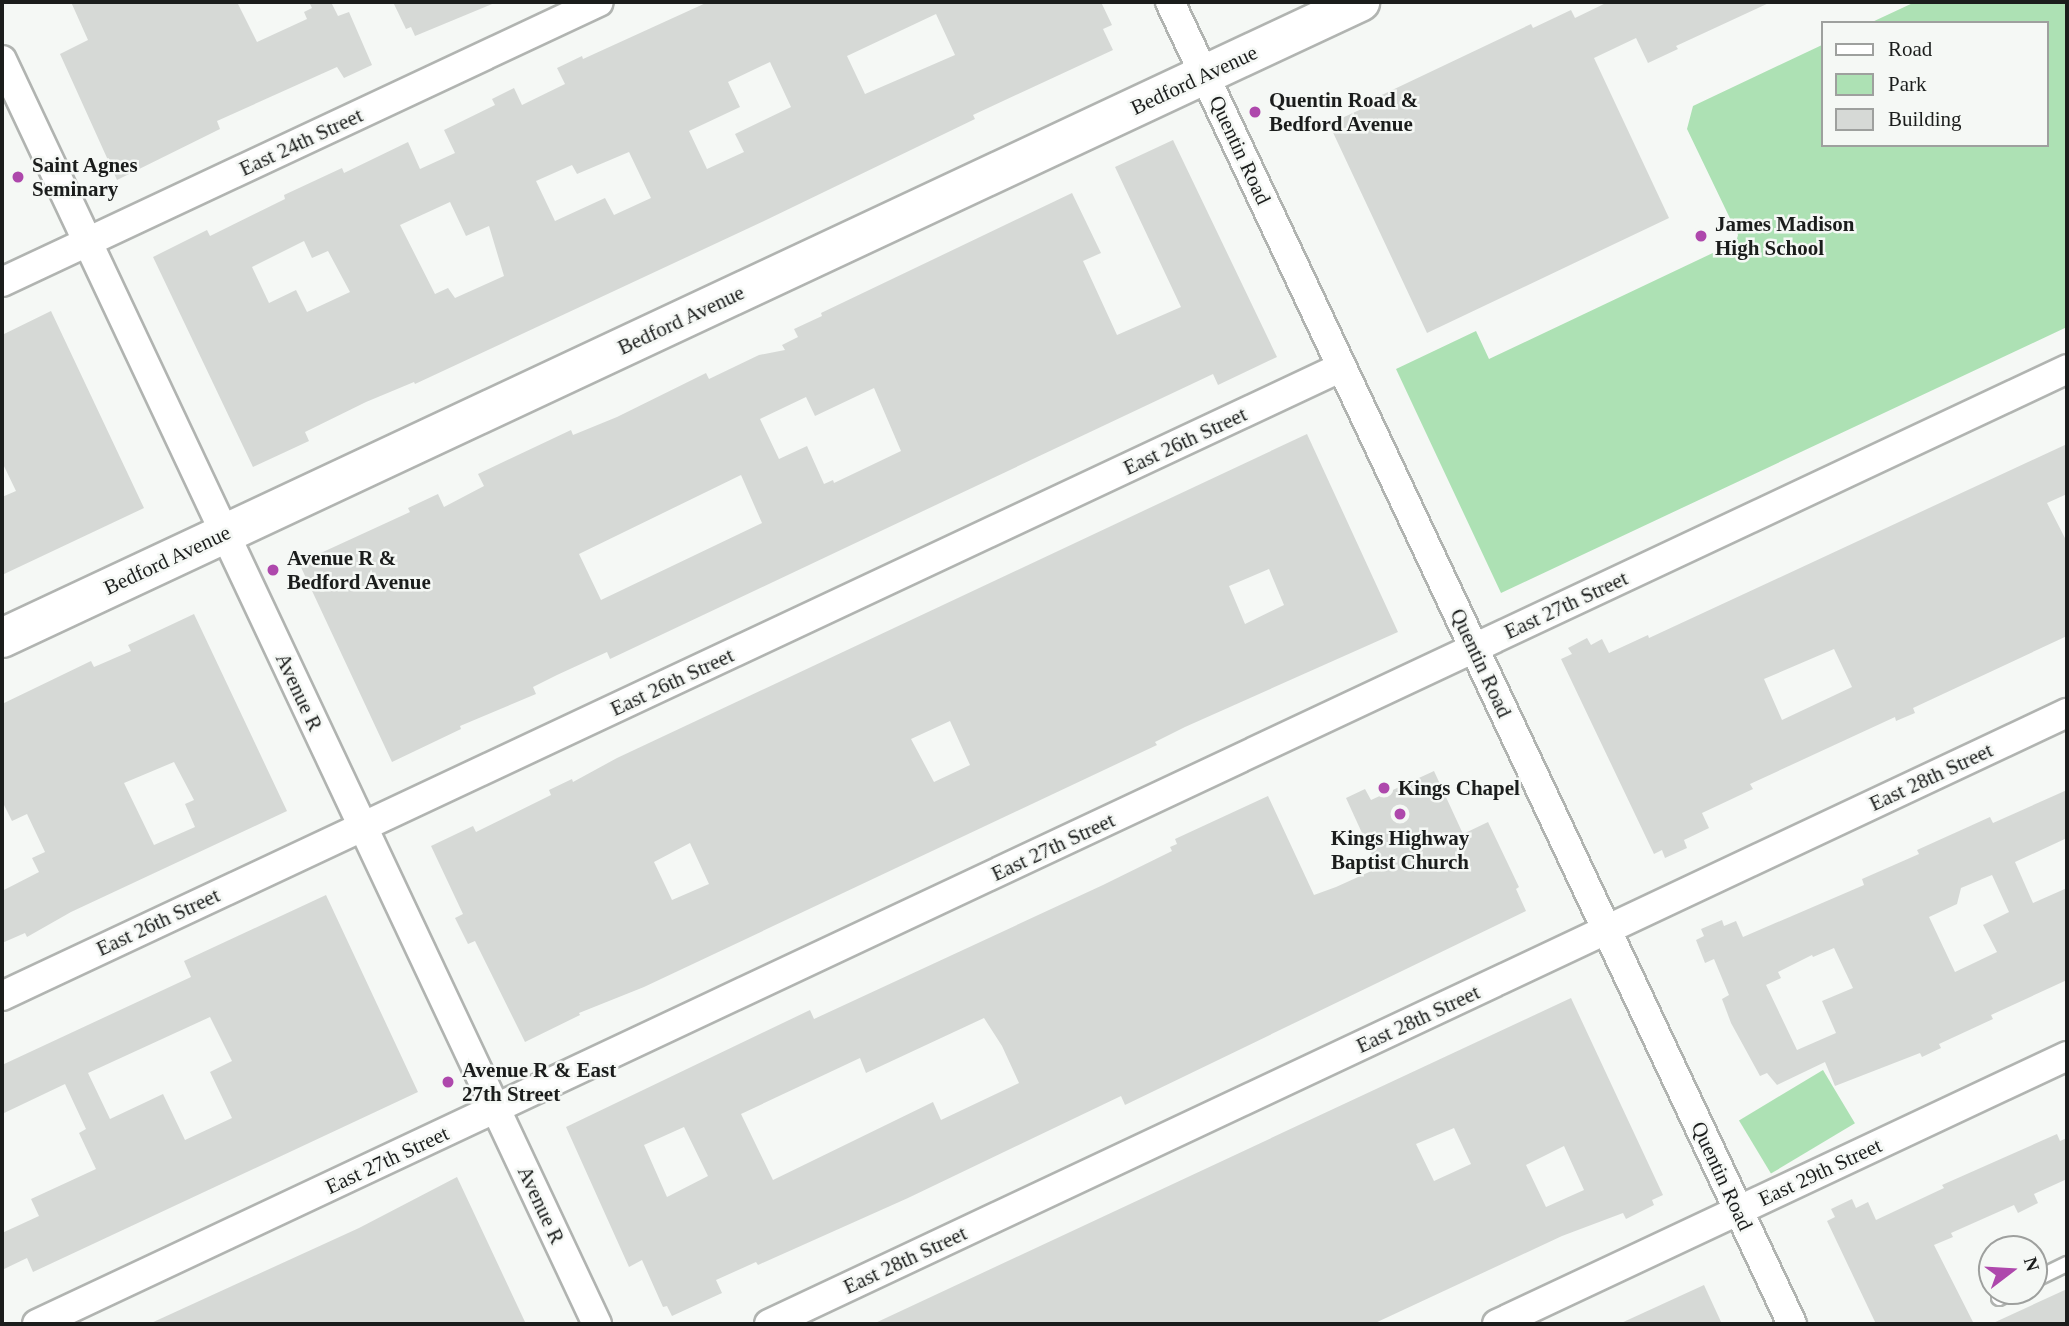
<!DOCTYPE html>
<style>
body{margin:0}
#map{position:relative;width:2069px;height:1326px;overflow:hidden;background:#f5f8f5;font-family:"Times New Roman",serif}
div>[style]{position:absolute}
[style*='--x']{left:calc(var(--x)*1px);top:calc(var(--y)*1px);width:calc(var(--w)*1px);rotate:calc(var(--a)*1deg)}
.green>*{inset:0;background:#ade1b4;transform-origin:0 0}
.building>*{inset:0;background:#d6d9d6}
.roads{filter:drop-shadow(2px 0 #b1b4b1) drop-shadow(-2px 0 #b1b4b1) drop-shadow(0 2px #b1b4b1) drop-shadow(0 -2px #b1b4b1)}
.lane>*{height:14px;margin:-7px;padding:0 7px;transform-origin:7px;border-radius:7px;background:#fff}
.street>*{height:28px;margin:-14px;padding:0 14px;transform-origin:14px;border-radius:14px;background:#fff}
.secondary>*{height:38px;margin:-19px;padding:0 19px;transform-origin:19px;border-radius:19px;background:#fff}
.dots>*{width:19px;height:19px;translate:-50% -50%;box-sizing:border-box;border:4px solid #f5f8f5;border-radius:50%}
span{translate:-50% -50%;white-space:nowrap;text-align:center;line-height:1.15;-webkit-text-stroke:5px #f5f8f5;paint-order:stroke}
.street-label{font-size:21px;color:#1b1d1c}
.poi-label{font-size:21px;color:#1b1d1c;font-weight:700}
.left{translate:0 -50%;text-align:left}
.frame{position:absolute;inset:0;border:4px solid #1b1d1c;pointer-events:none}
.legend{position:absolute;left:1821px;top:21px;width:228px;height:126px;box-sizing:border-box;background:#f5f8f5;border:2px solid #9ea09e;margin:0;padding:9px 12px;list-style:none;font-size:21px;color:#1b1d1c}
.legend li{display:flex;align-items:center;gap:14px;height:35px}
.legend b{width:35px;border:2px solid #9ea09e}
.north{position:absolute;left:1978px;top:1235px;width:70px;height:70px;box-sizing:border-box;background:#f5f8f5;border:2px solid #9ea09e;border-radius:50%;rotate:73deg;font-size:19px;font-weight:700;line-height:28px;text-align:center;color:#1b1d1c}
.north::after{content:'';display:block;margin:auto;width:24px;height:32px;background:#ae48ac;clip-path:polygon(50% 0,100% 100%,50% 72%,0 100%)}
</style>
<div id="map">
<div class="green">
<div style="clip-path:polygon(1915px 2px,2067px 2px,2067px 327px,1501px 593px,1396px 369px,1476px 331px,1489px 359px,1736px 242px,1738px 235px,1687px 129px,1693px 106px,1822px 45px,1822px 145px,2046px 145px,2046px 23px,1870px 23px)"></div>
<div style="left:1823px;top:1070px;width:62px;height:98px;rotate:59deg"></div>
</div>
<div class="building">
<div style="clip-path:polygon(71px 2px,237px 2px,257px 42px,307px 19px,304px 12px,312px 8px,309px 2px,331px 2px,338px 16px,349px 12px,372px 65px,344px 78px,337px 67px,217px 121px,220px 129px,117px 180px,60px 54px,88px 40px)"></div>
<div style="clip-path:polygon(393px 2px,497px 2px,415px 36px,411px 27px,406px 29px)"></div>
<div style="clip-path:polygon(evenodd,708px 2px,1101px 2px,1112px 25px,1103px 29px,1113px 50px,973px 115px,975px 119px,764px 221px,415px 384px,414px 382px,366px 402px,305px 432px,309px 441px,253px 467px,153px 257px,207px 230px,210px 236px,285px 199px,284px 195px,342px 168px,344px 173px,408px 142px,420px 169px,455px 153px,444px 130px,495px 105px,492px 99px,514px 88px,522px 105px,565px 84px,557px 68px,582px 56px,583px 59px,708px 2px,936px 14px,955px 55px,865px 94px,847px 56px,936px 14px,708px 2px,770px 62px,791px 107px,735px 134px,744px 152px,707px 169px,689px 131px,740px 107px,728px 82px,770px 62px,708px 2px,629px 152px,651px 198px,614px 215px,605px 198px,555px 221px,536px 181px,572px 165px,577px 174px,629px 152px,708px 2px,450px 202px,466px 236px,489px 226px,504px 276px,455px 298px,448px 288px,435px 294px,400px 225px,450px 202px,708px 2px,304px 241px,312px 258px,328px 251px,350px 292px,307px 312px,296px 290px,269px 303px,252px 267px,304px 241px)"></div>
<div style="clip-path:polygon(1608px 2px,1771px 2px,1676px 46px,1678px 49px,1648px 63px,1636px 38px,1594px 58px,1669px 218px,1427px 333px,1329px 124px,1368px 106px,1367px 102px,1531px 24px,1533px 28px,1571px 10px,1575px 18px)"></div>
<div style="clip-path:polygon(evenodd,1173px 140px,1277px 357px,1218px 385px,1213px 374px,610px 659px,607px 652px,557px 675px,533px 687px,536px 694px,460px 726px,461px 729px,392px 762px,299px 563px,410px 512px,408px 508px,438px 494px,444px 507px,484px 486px,478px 474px,571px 430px,573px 435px,617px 417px,706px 373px,709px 379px,759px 355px,785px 350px,782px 345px,798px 337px,794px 329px,822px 316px,821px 313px,1072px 193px,1101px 253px,1083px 261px,1117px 335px,1181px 307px,1115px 167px,1173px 140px,874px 388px,901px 451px,834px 483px,833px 480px,824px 484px,807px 446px,779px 459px,760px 419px,806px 397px,815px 416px,874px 388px,1173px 140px,741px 475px,762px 523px,601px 600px,579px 554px,741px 475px)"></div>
<div style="clip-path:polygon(51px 311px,144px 508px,2px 575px,2px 497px,16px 491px,2px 462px,2px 335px)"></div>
<div style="clip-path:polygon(evenodd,1307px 434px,1398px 632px,1185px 727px,1155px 742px,1157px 745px,644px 987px,579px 1013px,580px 1015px,525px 1042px,475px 941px,468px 944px,455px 918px,463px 914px,431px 846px,473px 826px,476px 832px,551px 795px,549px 790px,572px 779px,573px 782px,617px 758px,1307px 434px,1269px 569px,1284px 605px,1245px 624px,1229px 586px,1269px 569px,1307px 434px,950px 721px,970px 765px,934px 782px,911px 739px,950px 721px,1307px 434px,690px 843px,709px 884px,672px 900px,654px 862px,690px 843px)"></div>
<div style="clip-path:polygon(evenodd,2067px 444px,2067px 494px,2047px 503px,2067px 542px,2067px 636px,1913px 708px,1915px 713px,1896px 721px,1895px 717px,1750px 784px,1753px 789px,1702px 813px,1709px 828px,1684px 840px,1687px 848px,1665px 858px,1662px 850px,1654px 854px,1561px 659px,1572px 654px,1568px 648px,1587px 638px,1591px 645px,1602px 639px,1609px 653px,1648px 635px,1649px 638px,2067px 444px,1834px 649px,1852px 687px,1782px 720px,1764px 679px,1834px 649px)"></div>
<div style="clip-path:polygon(evenodd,194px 614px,287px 811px,71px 912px,27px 937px,25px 933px,2px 943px,2px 891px,39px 872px,32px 858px,45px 852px,27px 814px,12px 821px,2px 801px,2px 704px,91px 661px,94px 667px,131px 651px,128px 645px,194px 614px,174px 762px,194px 800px,185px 804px,195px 827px,154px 845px,124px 783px,174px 762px)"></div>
<div style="clip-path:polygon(evenodd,1434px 771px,1463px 834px,1488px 822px,1519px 887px,1516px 889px,1526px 911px,1125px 1105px,1121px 1096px,908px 1198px,758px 1265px,756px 1262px,716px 1280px,722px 1293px,672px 1316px,667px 1306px,663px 1307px,642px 1260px,629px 1267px,566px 1127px,810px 1010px,814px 1019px,1103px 885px,1172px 851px,1170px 847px,1177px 844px,1175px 839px,1268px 796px,1314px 895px,1336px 887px,1378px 868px,1346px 798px,1365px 789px,1371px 800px,1434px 771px,984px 1018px,1002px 1046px,1019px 1083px,941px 1120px,933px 1102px,773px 1180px,741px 1114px,860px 1058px,866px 1073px,984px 1018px,1434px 771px,684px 1127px,708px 1176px,667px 1197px,644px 1145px,684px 1127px)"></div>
<div style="clip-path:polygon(evenodd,2067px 790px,2067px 838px,2015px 862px,2033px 903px,2067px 888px,2067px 980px,1991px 1015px,1993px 1019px,1939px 1044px,1941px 1048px,1922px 1057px,1920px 1053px,1835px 1086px,1825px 1062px,1777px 1085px,1767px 1073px,1760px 1076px,1731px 1023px,1722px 999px,1729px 995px,1714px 959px,1705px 963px,1696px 940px,1704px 936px,1701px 929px,1722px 920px,1724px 926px,1736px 921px,1743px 937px,1864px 885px,1862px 879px,1919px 854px,1917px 850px,1990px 817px,1993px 823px,2067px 790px,1992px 875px,2009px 912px,1983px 925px,1997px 952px,1955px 972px,1929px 917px,1957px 904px,1961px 888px,1992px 875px,2067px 790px,1834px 948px,1853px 988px,1822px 1001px,1836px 1033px,1797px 1050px,1766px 985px,1781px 978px,1778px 972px,1812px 955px,1813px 957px,1834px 948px)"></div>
<div style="clip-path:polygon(evenodd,326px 895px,418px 1092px,33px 1272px,27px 1258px,2px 1270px,2px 1233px,39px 1216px,31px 1199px,96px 1169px,79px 1133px,86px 1129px,65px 1084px,2px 1114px,2px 1065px,191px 977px,184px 961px,326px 895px,210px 1017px,232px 1061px,210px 1072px,232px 1118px,185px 1140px,163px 1094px,110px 1119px,88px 1073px,210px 1017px)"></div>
<div style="clip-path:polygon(evenodd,1571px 998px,1663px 1195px,1652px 1200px,1654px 1205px,1626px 1219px,1623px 1213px,1562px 1236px,1373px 1324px,873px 1324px,1571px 998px,1454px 1128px,1471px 1164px,1434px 1181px,1416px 1144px,1454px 1128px,1571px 998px,1564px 1146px,1584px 1190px,1546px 1207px,1526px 1165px,1564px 1146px)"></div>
<div style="clip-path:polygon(2057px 1134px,2060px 1141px,2067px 1138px,2067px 1179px,2034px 1194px,2038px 1203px,2018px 1213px,2014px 1205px,1951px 1233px,1953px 1237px,1934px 1245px,1974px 1324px,1876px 1324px,1827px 1221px,1835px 1217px,1831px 1209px,1852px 1199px,1856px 1208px,1868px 1202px,1876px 1220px,1944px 1188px,1942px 1185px)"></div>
<div style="clip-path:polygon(457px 1177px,526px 1324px,149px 1324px,359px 1228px)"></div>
<div style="clip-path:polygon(1704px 1285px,1722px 1324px,1619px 1324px)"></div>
<div style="clip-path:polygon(2067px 1289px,2067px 1324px,1991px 1324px)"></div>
</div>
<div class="roads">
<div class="lane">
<div style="--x:2034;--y:1280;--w:37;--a:-26"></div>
<div style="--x:1999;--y:1298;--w:15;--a:-28"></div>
</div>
<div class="street">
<div style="--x:1170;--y:2;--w:1461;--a:64.8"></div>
<div style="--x:2;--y:60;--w:1397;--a:64.79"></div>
<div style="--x:2;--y:282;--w:659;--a:-25.13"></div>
<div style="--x:2;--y:996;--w:1480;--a:-25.15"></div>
<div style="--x:37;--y:1324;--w:2243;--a:-25.19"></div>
<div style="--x:769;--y:1324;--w:1435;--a:-25.21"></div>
<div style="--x:1497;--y:1324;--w:630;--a:-25.18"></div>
</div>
<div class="secondary">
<div style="--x:2;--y:638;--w:1500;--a:-25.1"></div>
</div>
</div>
<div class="dots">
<div style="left:1255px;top:112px;background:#ae48ac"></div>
<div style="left:18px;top:177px;background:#ae48ac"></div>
<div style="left:1701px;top:236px;background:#ae48ac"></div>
<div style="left:273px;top:570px;background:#ae48ac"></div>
<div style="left:1384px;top:788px;background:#ae48ac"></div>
<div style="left:1400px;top:814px;background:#ae48ac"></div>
<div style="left:448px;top:1082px;background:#ae48ac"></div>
</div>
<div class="street-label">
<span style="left:1194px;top:80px;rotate:-25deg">Bedford Avenue</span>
<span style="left:301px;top:142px;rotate:-25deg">East 24th Street</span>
<span style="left:1240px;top:150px;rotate:65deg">Quentin Road</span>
<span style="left:681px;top:320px;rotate:-25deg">Bedford Avenue</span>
<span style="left:1185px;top:441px;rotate:-25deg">East 26th Street</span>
<span style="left:167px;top:560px;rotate:-25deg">Bedford Avenue</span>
<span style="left:1566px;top:605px;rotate:-25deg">East 27th Street</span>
<span style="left:1481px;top:663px;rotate:65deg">Quentin Road</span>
<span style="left:672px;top:682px;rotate:-25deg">East 26th Street</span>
<span style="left:299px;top:692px;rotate:65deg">Avenue R</span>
<span style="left:1931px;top:777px;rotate:-25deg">East 28th Street</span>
<span style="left:1053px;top:847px;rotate:-25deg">East 27th Street</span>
<span style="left:158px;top:922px;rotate:-25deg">East 26th Street</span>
<span style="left:1418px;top:1019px;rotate:-25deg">East 28th Street</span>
<span style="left:387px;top:1160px;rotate:-25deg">East 27th Street</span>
<span style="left:1820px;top:1172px;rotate:-25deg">East 29th Street</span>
<span style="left:1722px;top:1176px;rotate:65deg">Quentin Road</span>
<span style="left:541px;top:1205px;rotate:65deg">Avenue R</span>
<span style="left:905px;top:1260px;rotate:-25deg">East 28th Street</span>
</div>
<div class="poi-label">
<span class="left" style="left:1269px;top:112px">Quentin Road &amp;<br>Bedford Avenue</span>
<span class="left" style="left:32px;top:177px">Saint Agnes<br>Seminary</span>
<span class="left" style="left:1715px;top:236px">James Madison<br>High School</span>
<span class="left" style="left:287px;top:570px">Avenue R &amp;<br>Bedford Avenue</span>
<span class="left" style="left:1398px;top:788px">Kings Chapel</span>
<span style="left:1400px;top:850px">Kings Highway<br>Baptist Church</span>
<span class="left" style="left:462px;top:1082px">Avenue R &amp; East<br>27th Street</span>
</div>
<div class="frame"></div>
<ul class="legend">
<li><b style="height:9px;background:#fff"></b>Road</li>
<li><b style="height:19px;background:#ade1b4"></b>Park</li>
<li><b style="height:19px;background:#d6d9d6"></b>Building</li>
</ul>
<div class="north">N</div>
</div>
